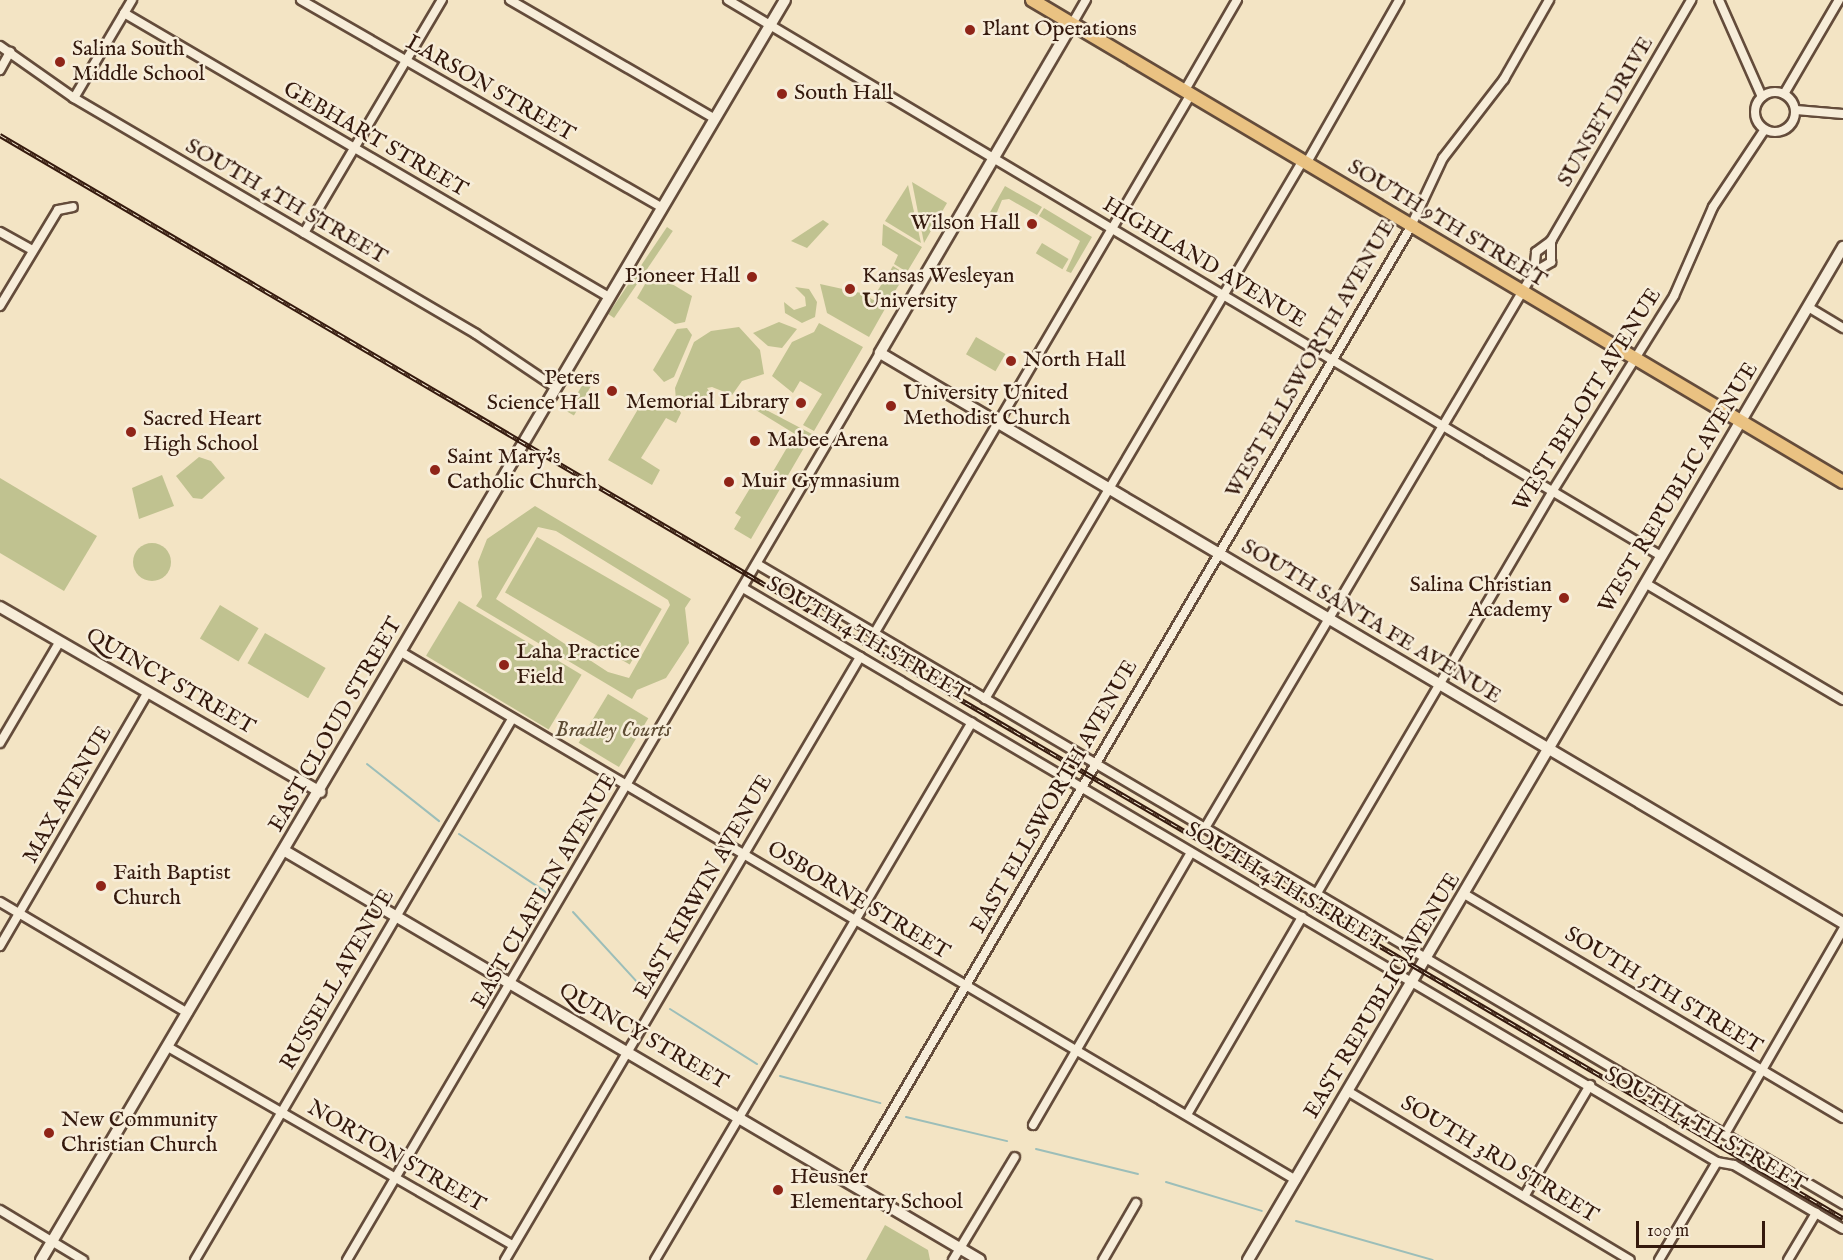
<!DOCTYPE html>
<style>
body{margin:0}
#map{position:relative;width:1843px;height:1260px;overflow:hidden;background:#f3e4c4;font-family:"IM FELL English",serif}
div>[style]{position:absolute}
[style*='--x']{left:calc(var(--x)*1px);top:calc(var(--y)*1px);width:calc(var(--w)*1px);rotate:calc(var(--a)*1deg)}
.green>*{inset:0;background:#c0c290;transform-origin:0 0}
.round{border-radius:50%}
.stream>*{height:2px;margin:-1px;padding:0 1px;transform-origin:1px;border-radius:1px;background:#9cbeb9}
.roads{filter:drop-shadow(2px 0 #644c3b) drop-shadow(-2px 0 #644c3b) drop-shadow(0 2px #644c3b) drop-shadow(0 -2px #644c3b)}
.street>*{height:8px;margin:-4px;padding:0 4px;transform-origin:4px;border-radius:4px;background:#f7edd9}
.street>.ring{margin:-4px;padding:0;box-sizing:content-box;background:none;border:8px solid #f7edd9;border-radius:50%}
.secondary>*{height:10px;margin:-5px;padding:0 5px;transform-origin:5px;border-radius:5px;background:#f7edd9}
.primary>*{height:12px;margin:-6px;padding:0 6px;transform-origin:6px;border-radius:6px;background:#eac282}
.rail>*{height:4.5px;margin-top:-2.25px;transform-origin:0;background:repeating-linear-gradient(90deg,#f7edd9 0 7px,#34190d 0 14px);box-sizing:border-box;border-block:2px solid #34190d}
.dots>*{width:16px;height:16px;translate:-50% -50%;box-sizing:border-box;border:3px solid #f7edd9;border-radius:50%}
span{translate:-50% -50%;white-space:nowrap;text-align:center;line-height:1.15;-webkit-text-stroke:5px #f7edd9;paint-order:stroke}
.poi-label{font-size:22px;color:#34190d}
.left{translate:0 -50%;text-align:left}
.right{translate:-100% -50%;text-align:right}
.street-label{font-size:22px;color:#34190d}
.park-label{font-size:22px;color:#5e4c34;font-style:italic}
.scale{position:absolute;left:1636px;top:1221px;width:129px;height:27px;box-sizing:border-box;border:3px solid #34190d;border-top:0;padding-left:8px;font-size:18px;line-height:21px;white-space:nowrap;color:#34190d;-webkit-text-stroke:4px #f7edd9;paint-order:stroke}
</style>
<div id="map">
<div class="green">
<div style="clip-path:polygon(912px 182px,947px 203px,924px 243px)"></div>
<div style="clip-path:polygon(908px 185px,921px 243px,885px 221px)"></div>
<div style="clip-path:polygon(1005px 186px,1042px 207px,1037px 215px,1009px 199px,1002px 200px,995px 217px,989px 214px)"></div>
<div style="clip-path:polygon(1044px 208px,1092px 237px,1071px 273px,1066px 271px,1080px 241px,1039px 216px)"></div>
<div style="clip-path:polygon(823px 220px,829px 224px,807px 248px,791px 241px)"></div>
<div style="clip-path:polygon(883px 224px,922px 247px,907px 272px,894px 264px,898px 255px,882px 245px)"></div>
<div style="left:667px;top:227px;width:7px;height:105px;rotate:34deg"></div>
<div style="left:1042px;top:243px;width:31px;height:12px;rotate:31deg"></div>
<div style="left:893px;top:266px;width:15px;height:36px;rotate:32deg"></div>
<div style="clip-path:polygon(652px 272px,692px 296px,685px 322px,675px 324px,637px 298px)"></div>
<div style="clip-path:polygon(820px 284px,861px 293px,886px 307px,869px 337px,827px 313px)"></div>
<div style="clip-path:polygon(795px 287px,809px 289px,817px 302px,815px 317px,802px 323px,785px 313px,784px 302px,794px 310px,806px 306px,805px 297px)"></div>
<div style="clip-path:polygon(779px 322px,797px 329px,782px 348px,768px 346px,753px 333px)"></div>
<div style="clip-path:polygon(819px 323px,863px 347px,814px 431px,803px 425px,822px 394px,800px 381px,793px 393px,772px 376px,792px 342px,814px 332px)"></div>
<div style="clip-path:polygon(739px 327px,760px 350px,764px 374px,742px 381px,732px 395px,712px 387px,707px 388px,712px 395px,676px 400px,675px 388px,694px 342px,711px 331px)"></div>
<div style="clip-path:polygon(677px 329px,687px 328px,692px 335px,674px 377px,664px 382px,653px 370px)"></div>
<div style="left:976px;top:337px;width:34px;height:20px;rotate:30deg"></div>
<div style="left:591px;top:370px;width:8px;height:48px;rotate:30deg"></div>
<div style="clip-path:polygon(644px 399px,661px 409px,678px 408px,681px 413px,676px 423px,666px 418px,641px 458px,660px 470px,652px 485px,608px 460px)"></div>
<div style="clip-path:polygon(753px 403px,812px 434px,751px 539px,734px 529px,741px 517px,735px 513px,758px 475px,768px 480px,795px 434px,751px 407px)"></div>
<div style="clip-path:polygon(199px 457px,211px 461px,225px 478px,202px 499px,193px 498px,176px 476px)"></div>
<div style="clip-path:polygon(162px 475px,174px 506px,139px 519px,132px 488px)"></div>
<div style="clip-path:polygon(0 478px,97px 536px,64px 591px,0 553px)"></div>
<div style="clip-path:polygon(evenodd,535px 506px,691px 599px,685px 608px,689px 643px,666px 678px,637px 690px,632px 699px,476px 606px,482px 597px,478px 562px,487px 539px,535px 506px,538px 527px,556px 531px,668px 600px,670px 605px,629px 678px,608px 672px,496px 599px,538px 527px)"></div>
<div style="left:537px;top:537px;width:144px;height:64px;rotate:30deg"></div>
<div class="round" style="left:133px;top:543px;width:38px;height:38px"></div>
<div style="left:459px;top:601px;width:143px;height:64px;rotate:31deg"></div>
<div style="left:220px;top:605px;width:45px;height:39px;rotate:31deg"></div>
<div style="left:265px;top:633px;width:70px;height:35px;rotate:30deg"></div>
<div style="left:608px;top:694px;width:47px;height:57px;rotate:31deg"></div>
<div style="clip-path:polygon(885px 1225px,928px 1250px,930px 1260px,866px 1260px)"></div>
</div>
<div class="stream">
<div style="--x:367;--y:764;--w:92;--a:38.4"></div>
<div style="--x:459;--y:834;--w:110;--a:33.8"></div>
<div style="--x:573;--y:912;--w:113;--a:47.5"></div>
<div style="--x:670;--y:1009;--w:103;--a:32.3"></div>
<div style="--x:780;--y:1076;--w:104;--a:15.1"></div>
<div style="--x:906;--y:1117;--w:104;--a:13.4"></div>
<div style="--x:1036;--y:1149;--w:105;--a:13.8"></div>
<div style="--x:1166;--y:1182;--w:100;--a:16.8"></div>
<div style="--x:1296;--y:1221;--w:142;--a:15.9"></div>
</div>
<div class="roads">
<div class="street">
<div style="--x:301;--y:0;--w:417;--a:29.9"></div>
<div style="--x:510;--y:0;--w:237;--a:30.1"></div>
<div style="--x:728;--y:0;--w:1086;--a:30.79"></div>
<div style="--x:1719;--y:0;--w:106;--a:66.1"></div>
<div style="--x:124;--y:13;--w:562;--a:30.35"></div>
<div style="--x:1072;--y:24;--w:28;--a:-60"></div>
<div style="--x:0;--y:46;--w:90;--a:35.1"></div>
<div style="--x:74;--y:98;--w:466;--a:30.4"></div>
<div style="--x:476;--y:334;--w:95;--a:33.9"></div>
<div style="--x:0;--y:70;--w:21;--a:-61"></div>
<div style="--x:1185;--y:90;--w:104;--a:-60"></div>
<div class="ring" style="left:1755px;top:92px;width:32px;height:32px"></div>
<div style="--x:1784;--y:94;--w:109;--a:-59.7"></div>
<div style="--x:74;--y:98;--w:114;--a:-59.4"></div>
<div style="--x:1796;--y:110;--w:47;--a:4.9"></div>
<div style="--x:1306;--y:164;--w:189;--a:-60.4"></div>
<div style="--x:0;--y:232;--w:37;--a:29"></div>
<div style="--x:304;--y:233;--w:271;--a:-59.4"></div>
<div style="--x:1534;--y:272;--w:20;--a:-30"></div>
<div style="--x:1551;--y:262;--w:21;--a:-90"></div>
<div style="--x:0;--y:306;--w:112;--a:-58.9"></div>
<div style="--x:58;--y:210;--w:15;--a:-11"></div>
<div style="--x:1808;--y:307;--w:41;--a:31"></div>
<div style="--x:757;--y:564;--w:1261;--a:30.51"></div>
<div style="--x:1645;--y:583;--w:230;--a:30.6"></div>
<div style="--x:743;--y:588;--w:1131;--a:30.51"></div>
<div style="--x:1717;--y:1162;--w:17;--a:10"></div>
<div style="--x:1734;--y:1165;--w:126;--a:30.4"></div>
<div style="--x:874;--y:634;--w:626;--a:-59.59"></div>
<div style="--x:401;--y:652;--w:1039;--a:30.54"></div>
<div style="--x:985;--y:699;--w:624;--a:-59.45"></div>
<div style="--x:0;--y:743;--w:118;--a:-59.5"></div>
<div style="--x:1205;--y:828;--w:646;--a:-59.39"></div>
<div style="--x:1534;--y:272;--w:20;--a:-84"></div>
<div style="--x:1536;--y:252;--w:19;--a:-36"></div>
<div style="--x:1551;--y:241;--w:279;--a:-59.8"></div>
<div style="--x:1317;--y:893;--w:465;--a:-59.6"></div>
<div style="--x:1552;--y:492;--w:231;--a:-58.1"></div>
<div style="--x:1674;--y:296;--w:97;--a:-66.3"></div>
<div style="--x:1713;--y:207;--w:90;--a:-56.3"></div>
<div style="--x:1466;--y:895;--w:438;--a:30.6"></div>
<div style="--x:0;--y:902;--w:218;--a:30.6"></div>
<div style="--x:0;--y:946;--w:294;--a:-59.8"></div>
<div style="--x:168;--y:1047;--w:398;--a:29.9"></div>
<div style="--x:1349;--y:1092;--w:327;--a:30.9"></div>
<div style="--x:1188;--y:1113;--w:227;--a:-59.8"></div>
<div style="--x:1033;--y:1125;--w:315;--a:-59.9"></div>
<div style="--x:1725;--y:1134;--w:236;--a:-60"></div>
<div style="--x:850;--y:1183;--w:1107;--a:-59.61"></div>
<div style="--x:1410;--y:228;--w:77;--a:-64.8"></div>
<div style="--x:1443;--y:158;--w:100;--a:-52.3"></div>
<div style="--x:1504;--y:79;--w:91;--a:-60.3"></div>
<div style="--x:1525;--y:1195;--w:128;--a:-59.4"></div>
<div style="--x:0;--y:1210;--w:97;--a:31.1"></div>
<div style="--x:195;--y:1260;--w:627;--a:-59.63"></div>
<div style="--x:347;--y:1260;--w:1052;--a:-59.56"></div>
<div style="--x:505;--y:1260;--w:700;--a:-59.51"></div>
<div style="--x:655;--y:1260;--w:624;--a:-59.49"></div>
<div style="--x:953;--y:1260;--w:120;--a:-59"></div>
<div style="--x:1103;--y:1260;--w:66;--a:-59.9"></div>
<div style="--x:1659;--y:1260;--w:114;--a:-59.4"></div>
<div style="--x:1788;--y:1260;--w:55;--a:-59.2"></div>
</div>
<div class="secondary">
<div style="--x:1072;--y:24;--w:381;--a:120.3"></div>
<div style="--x:880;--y:353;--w:1119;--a:30.62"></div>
<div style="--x:0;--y:607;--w:370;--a:30"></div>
<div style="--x:285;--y:851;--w:806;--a:30.48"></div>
<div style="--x:41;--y:1260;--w:1463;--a:-59.44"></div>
<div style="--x:1248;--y:1260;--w:1175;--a:-59.57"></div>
</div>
<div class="primary">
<div style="--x:1032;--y:0;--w:943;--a:30.72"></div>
</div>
</div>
<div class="rail">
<div style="--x:0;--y:135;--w:2138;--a:30.44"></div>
</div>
<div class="dots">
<div style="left:970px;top:30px;background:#8f2418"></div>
<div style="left:60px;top:62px;background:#8f2418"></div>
<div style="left:782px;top:94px;background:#8f2418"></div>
<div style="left:1032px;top:224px;background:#8f2418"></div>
<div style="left:752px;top:277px;background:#8f2418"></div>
<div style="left:850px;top:289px;background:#8f2418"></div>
<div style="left:1011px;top:361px;background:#8f2418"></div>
<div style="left:612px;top:391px;background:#8f2418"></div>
<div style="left:801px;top:403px;background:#8f2418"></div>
<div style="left:891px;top:406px;background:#8f2418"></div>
<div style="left:131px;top:432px;background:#8f2418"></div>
<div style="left:755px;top:441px;background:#8f2418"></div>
<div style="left:435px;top:470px;background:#8f2418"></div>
<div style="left:729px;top:482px;background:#8f2418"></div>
<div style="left:1564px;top:598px;background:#8f2418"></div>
<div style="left:504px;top:665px;background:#8f2418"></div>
<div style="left:101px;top:886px;background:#8f2418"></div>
<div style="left:49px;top:1133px;background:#8f2418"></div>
<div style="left:778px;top:1190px;background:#8f2418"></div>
</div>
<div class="poi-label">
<span class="left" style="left:982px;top:30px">Plant Operations</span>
<span class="left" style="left:72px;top:62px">Salina South<br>Middle School</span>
<span class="left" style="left:794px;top:94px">South Hall</span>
<span class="right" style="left:1020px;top:224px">Wilson Hall</span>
<span class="left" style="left:862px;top:289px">Kansas Wesleyan<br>University</span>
<span class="right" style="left:740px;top:277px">Pioneer Hall</span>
<span class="left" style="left:1023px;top:361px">North Hall</span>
<span class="right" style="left:600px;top:391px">Peters<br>Science Hall</span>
<span class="left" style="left:903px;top:406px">University United<br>Methodist Church</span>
<span class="right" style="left:789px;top:403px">Memorial Library</span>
<span class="left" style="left:143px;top:432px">Sacred Heart<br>High School</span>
<span class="left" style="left:767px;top:441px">Mabee Arena</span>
<span class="left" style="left:447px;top:470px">Saint Mary's<br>Catholic Church</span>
<span class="left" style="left:741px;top:482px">Muir Gymnasium</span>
<span class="right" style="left:1552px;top:598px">Salina Christian<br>Academy</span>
<span class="left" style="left:516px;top:665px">Laha Practice<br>Field</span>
<span class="left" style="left:113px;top:886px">Faith Baptist<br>Church</span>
<span class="left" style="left:61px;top:1133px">New Community<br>Christian Church</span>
<span class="left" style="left:790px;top:1190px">Heusner<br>Elementary School</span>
</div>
<div class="street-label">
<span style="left:490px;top:89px;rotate:30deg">LARSON STREET</span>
<span style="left:1606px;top:112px;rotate:-60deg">SUNSET DRIVE</span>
<span style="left:375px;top:140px;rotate:30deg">GEBHART STREET</span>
<span style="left:286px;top:202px;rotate:30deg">SOUTH 4TH STREET</span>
<span style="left:1447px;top:224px;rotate:31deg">SOUTH 9TH STREET</span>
<span style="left:1204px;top:263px;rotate:31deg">HIGHLAND AVENUE</span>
<span style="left:1311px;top:359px;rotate:-60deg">WEST ELLSWORTH AVENUE</span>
<span style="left:1588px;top:400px;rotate:-58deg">WEST BELOIT AVENUE</span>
<span style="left:1679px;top:488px;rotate:-59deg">WEST REPUBLIC AVENUE</span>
<span style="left:1371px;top:622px;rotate:31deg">SOUTH SANTA FE AVENUE</span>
<span style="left:867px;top:640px;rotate:30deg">SOUTH 4TH STREET</span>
<span style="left:170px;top:682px;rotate:30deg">QUINCY STREET</span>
<span style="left:336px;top:725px;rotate:-60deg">EAST CLOUD STREET</span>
<span style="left:68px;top:795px;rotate:-60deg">MAX AVENUE</span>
<span style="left:1055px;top:797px;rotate:-60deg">EAST ELLSWORTH AVENUE</span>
<span style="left:704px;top:887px;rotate:-60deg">EAST KIRWIN AVENUE</span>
<span style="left:1285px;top:887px;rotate:31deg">SOUTH 4TH STREET</span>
<span style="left:545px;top:891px;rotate:-60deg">EAST CLAFLIN AVENUE</span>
<span style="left:858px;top:901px;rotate:31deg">OSBORNE STREET</span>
<span style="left:338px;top:980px;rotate:-60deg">RUSSELL AVENUE</span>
<span style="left:1663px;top:991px;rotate:31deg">SOUTH 5TH STREET</span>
<span style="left:1383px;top:996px;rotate:-59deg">EAST REPUBLIC AVENUE</span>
<span style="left:643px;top:1037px;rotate:30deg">QUINCY STREET</span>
<span style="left:1705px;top:1130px;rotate:30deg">SOUTH 4TH STREET</span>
<span style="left:396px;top:1157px;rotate:30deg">NORTON STREET</span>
<span style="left:1499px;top:1160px;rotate:31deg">SOUTH 3RD STREET</span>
</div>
<div class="park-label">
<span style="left:613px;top:731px">Bradley Courts</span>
</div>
<div class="scale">100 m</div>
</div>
